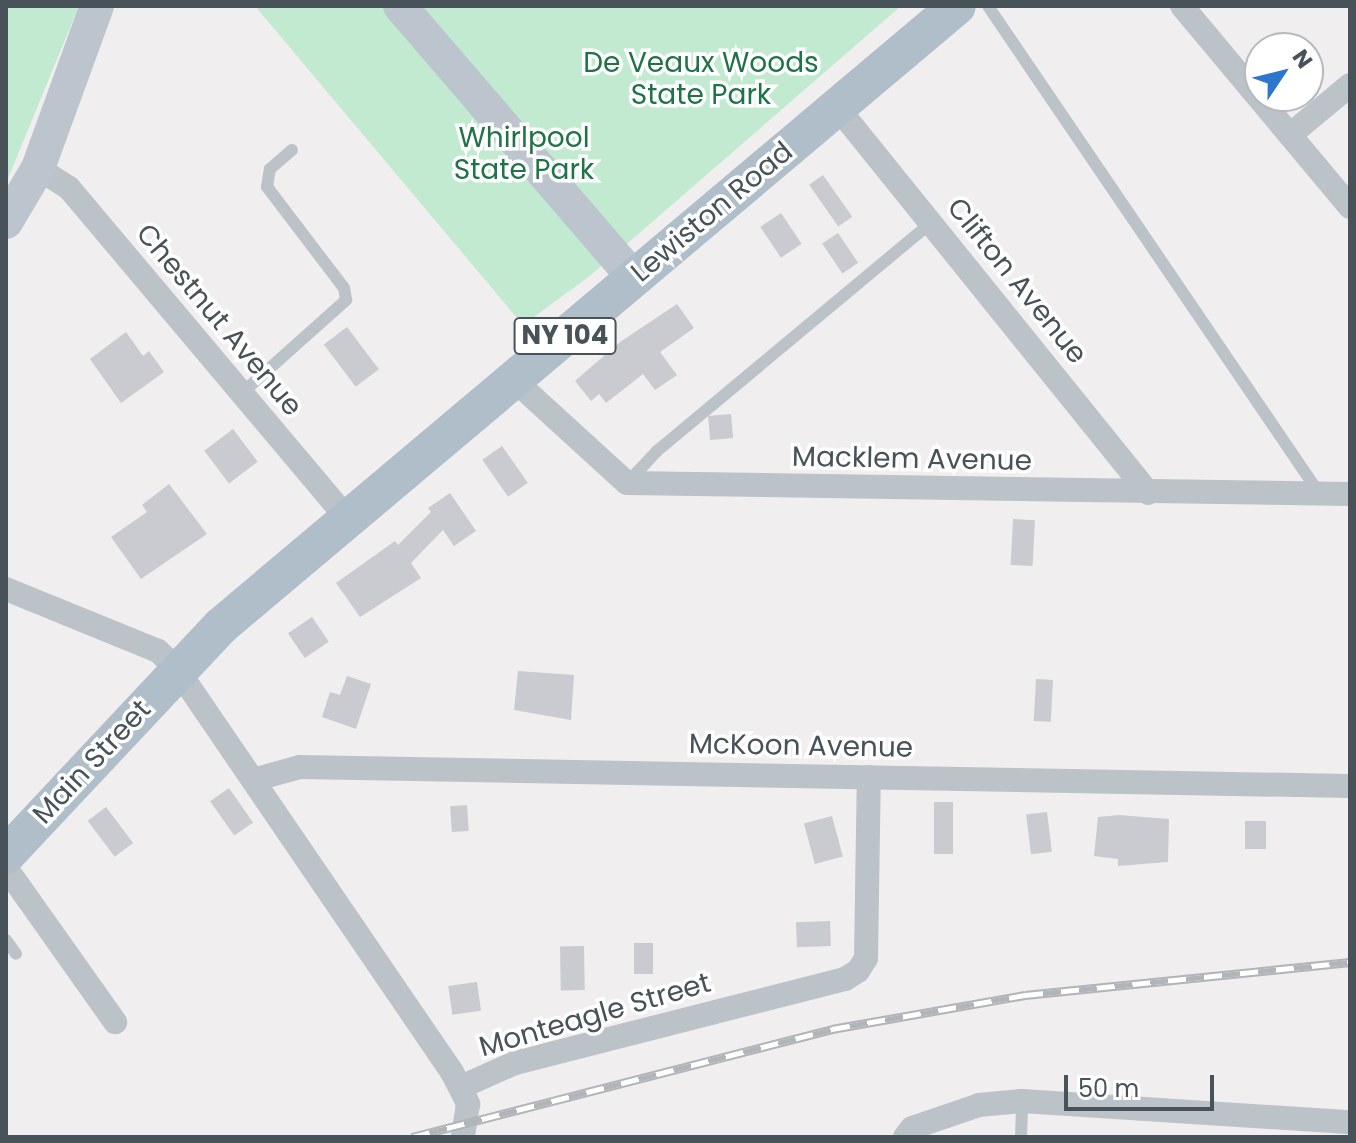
<!DOCTYPE html>
<style>
body{margin:0}
#map{position:relative;width:1356px;height:1143px;overflow:hidden;background:#f0eeee;font-family:Poppins,sans-serif}
div>[style]{position:absolute}
[style*='--x']{left:calc(var(--x)*1px);top:calc(var(--y)*1px);width:calc(var(--w)*1px);rotate:calc(var(--a)*1deg)}
.green>*{inset:0;background:#c1ead0}
.building>*{inset:0;background:#c9cbd0;transform-origin:0 0}
.lane>*{height:12px;margin:-6px;padding:0 6px;transform-origin:6px;border-radius:6px;background:#bbc3c9}
.street>*{height:24px;margin:-12px;padding:0 12px;transform-origin:12px;border-radius:12px;background:#bbc3c9}
.secondary>*{height:34px;margin:-17px;padding:0 17px;transform-origin:17px;border-radius:17px;background:#bcc5ce}
.primary>*{height:38px;margin:-19px;padding:0 19px;transform-origin:19px;border-radius:19px;background:#b0beca}
.rail>*{height:9px;margin-top:-4.5px;transform-origin:0;background:repeating-linear-gradient(90deg,#fff 0 18px,#b1b4b8 0 36px);box-sizing:border-box;border-block:2px solid #b1b4b8}
span{translate:-50% -50%;white-space:nowrap;text-align:center;line-height:1.15;-webkit-text-stroke:7px #fff;paint-order:stroke}
.shield-label span{padding:2px 6px;background:#fff;border:2px solid;border-radius:6px;-webkit-text-stroke-width:0}
.shield-label{font-size:26px;color:#485259;font-weight:700}
.park-label{font-size:28px;color:#207348}
.street-label{font-size:28px;color:#485259}
.frame{position:absolute;inset:0;border:8px solid #485259;pointer-events:none}
.north{position:absolute;left:1244px;top:32px;width:80px;height:80px;box-sizing:border-box;background:#fff;border:2px solid #b6babd;border-radius:50%;rotate:55deg;font-size:22px;font-weight:700;line-height:32px;text-align:center;color:#485259}
.north::after{content:'';display:block;margin:auto;width:28px;height:36px;background:#2c76cd;clip-path:polygon(50% 0,100% 100%,50% 72%,0 100%)}
.scale{position:absolute;left:1064px;top:1075px;width:150px;height:36px;box-sizing:border-box;border:4px solid #485259;border-top:0;padding-left:10px;font-size:24px;line-height:28px;white-space:nowrap;color:#485259;-webkit-text-stroke:6px #fff;paint-order:stroke}
</style>
<div id="map">
<div class="green">
<div style="clip-path:polygon(6px 6px,79px 6px,6px 183px)"></div>
<div style="clip-path:polygon(255px 6px,901px 6px,591px 275px,523px 325px)"></div>
</div>
<div class="building">
<div style="left:823px;top:175px;width:51px;height:17px;rotate:55deg"></div>
<div style="left:781px;top:213px;width:37px;height:25px;rotate:56deg"></div>
<div style="left:838px;top:233px;width:36px;height:19px;rotate:56deg"></div>
<div style="clip-path:polygon(677px 304px,694px 328px,660px 352px,677px 375px,655px 390px,643px 374px,606px 403px,599px 394px,591px 401px,575px 381px,620px 342px)"></div>
<div style="left:347px;top:327px;width:53px;height:29px;rotate:53deg"></div>
<div style="clip-path:polygon(126px 332px,143px 356px,149px 351px,164px 372px,121px 403px,90px 359px)"></div>
<div style="left:731px;top:414px;width:24px;height:23px;rotate:85deg"></div>
<div style="left:233px;top:429px;width:41px;height:36px;rotate:53deg"></div>
<div style="left:502px;top:446px;width:45px;height:24px;rotate:55deg"></div>
<div style="clip-path:polygon(169px 484px,207px 534px,141px 579px,111px 537px,147px 512px,142px 505px)"></div>
<div style="clip-path:polygon(450px 493px,476px 531px,454px 546px,443px 530px,411px 563px,421px 578px,360px 617px,336px 583px,395px 541px,398px 545px,431px 512px,428px 508px)"></div>
<div style="left:1013px;top:519px;width:22px;height:46px;rotate:3deg"></div>
<div style="left:312px;top:617px;width:30px;height:29px;rotate:56deg"></div>
<div style="clip-path:polygon(518px 671px,574px 675px,571px 720px,514px 710px)"></div>
<div style="clip-path:polygon(347px 676px,371px 684px,356px 729px,322px 717px,330px 692px,340px 695px)"></div>
<div style="left:1036px;top:679px;width:17px;height:42px;rotate:3deg"></div>
<div style="left:229px;top:788px;width:42px;height:23px;rotate:55deg"></div>
<div style="left:934px;top:802px;width:19px;height:52px"></div>
<div style="left:467px;top:805px;width:26px;height:17px;rotate:86deg"></div>
<div style="left:106px;top:807px;width:45px;height:23px;rotate:53deg"></div>
<div style="left:1047px;top:812px;width:40px;height:21px;rotate:83deg"></div>
<div style="clip-path:polygon(1119px 815px,1169px 819px,1168px 862px,1118px 866px,1118px 859px,1094px 856px,1098px 817px)"></div>
<div style="left:832px;top:816px;width:42px;height:29px;rotate:75deg"></div>
<div style="left:1245px;top:821px;width:21px;height:28px"></div>
<div style="left:830px;top:921px;width:25px;height:34px;rotate:88deg"></div>
<div style="left:634px;top:943px;width:19px;height:31px"></div>
<div style="left:584px;top:946px;width:44px;height:24px;rotate:89deg"></div>
<div style="left:477px;top:982px;width:29px;height:29px;rotate:82deg"></div>
</div>
<div class="lane">
<div style="--x:988;--y:6;--w:589;--a:55.8"></div>
<div style="--x:242;--y:393;--w:140;--a:-41.8"></div>
<div style="--x:346;--y:300;--w:12;--a:-99"></div>
<div style="--x:344;--y:288;--w:127;--a:-127.3"></div>
<div style="--x:267;--y:187;--w:18;--a:-81"></div>
<div style="--x:270;--y:169;--w:29;--a:-41"></div>
<div style="--x:627;--y:483;--w:44;--a:-46.8"></div>
<div style="--x:657;--y:451;--w:356;--a:-39.8"></div>
<div style="--x:6;--y:940;--w:17;--a:54"></div>
<div style="--x:1021;--y:1137;--w:36;--a:-88"></div>
</div>
<div class="street">
<div style="--x:1182;--y:6;--w:262;--a:50.1"></div>
<div style="--x:837;--y:107;--w:496;--a:51.1"></div>
<div style="--x:1290;--y:135;--w:78;--a:-39.8"></div>
<div style="--x:38;--y:168;--w:37;--a:33"></div>
<div style="--x:69;--y:188;--w:433;--a:49.9"></div>
<div style="--x:513;--y:379;--w:154;--a:42.4"></div>
<div style="--x:627;--y:483;--w:723;--a:0.87"></div>
<div style="--x:6;--y:589;--w:164;--a:22.2"></div>
<div style="--x:158;--y:651;--w:26;--a:43"></div>
<div style="--x:177;--y:669;--w:488;--a:55.7"></div>
<div style="--x:452;--y:1072;--w:36;--a:63"></div>
<div style="--x:468;--y:1104;--w:33;--a:99"></div>
<div style="--x:253;--y:780;--w:49;--a:-15.5"></div>
<div style="--x:300;--y:767;--w:1050;--a:1.04"></div>
<div style="--x:6;--y:868;--w:189;--a:54.7"></div>
<div style="--x:461;--y:1087;--w:59;--a:-24"></div>
<div style="--x:515;--y:1063;--w:341;--a:-14.3"></div>
<div style="--x:845;--y:979;--w:15;--a:-32"></div>
<div style="--x:858;--y:971;--w:15;--a:-58"></div>
<div style="--x:866;--y:958;--w:181;--a:-89.1"></div>
<div style="--x:905;--y:1137;--w:11;--a:-52"></div>
<div style="--x:912;--y:1128;--w:71;--a:-18.9"></div>
<div style="--x:979;--y:1105;--w:43;--a:-5.3"></div>
<div style="--x:1022;--y:1101;--w:329;--a:3.7"></div>
</div>
<div class="secondary">
<div style="--x:400;--y:6;--w:359;--a:49.3"></div>
<div style="--x:6;--y:222;--w:63;--a:-59.3"></div>
<div style="--x:38;--y:168;--w:172;--a:-70"></div>
</div>
<div class="primary">
<div style="--x:6;--y:855;--w:314;--a:-46.8"></div>
<div style="--x:221;--y:626;--w:962;--a:-40.11"></div>
</div>
<div class="rail">
<div style="--x:412;--y:1137;--w:434;--a:-14.4"></div>
<div style="--x:832;--y:1029;--w:196;--a:-10"></div>
<div style="--x:1025;--y:995;--w:327;--a:-5.8"></div>
</div>
<div class="shield-label">
<span style="left:565px;top:336px">NY 104</span>
</div>
<div class="park-label">
<span style="left:701px;top:79px">De Veaux Woods<br>State Park</span>
<span style="left:524px;top:154px">Whirlpool<br>State Park</span>
</div>
<div class="street-label">
<span style="left:712px;top:212px;rotate:-40deg">Lewiston Road</span>
<span style="left:1017px;top:281px;rotate:51deg">Clifton Avenue</span>
<span style="left:219px;top:320px;rotate:50deg">Chestnut Avenue</span>
<span style="left:912px;top:459px;rotate:1deg">Macklem Avenue</span>
<span style="left:801px;top:746px;rotate:1deg">McKoon Avenue</span>
<span style="left:92px;top:762px;rotate:-47deg">Main Street</span>
<span style="left:595px;top:1015px;rotate:-16deg">Monteagle Street</span>
</div>
<div class="frame"></div>
<div class="north">N</div>
<div class="scale">50 m</div>
</div>
